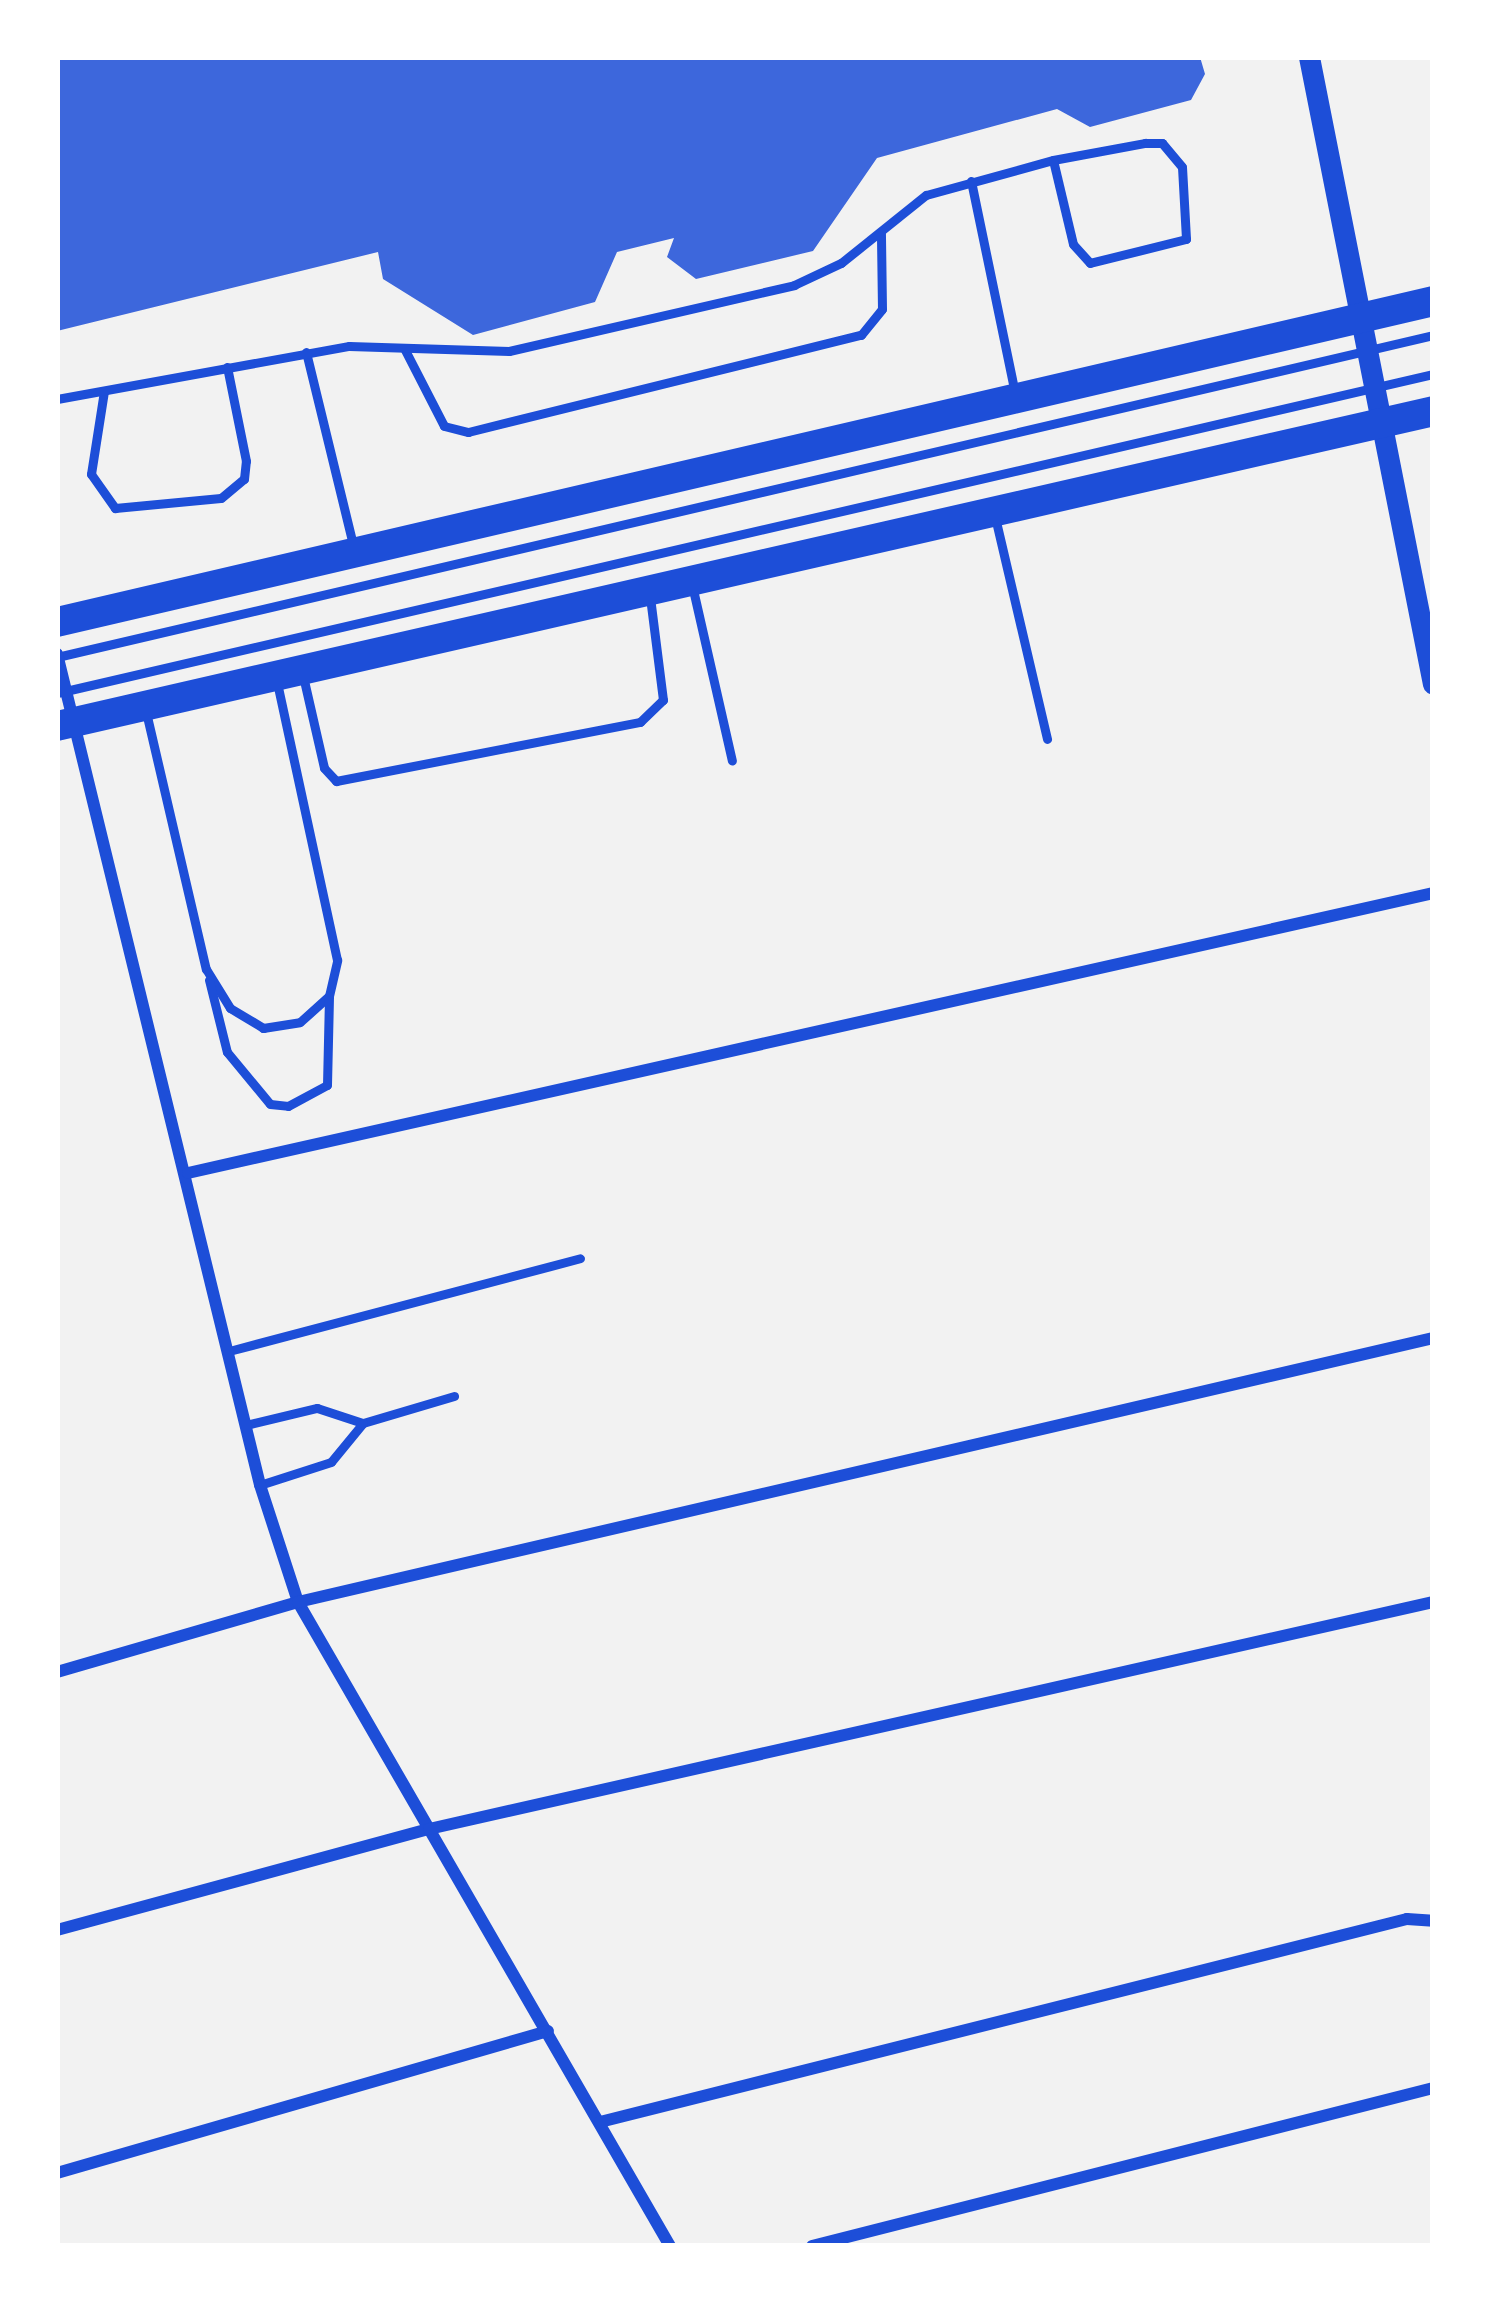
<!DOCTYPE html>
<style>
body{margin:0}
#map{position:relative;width:1490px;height:2303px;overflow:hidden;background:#f2f2f2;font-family:"Playfair Display",serif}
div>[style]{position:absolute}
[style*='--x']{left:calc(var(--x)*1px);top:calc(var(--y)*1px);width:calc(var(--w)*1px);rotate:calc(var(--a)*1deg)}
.building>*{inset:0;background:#3d67dc}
.service>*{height:9px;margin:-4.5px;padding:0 4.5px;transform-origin:4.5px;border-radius:4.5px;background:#1d4ed8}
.minor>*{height:12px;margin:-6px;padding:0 6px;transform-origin:6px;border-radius:6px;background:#1d4ed8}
.tertiary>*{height:21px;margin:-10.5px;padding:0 10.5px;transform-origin:10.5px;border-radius:10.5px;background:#1d4ed8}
.primary>*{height:30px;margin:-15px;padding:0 15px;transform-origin:15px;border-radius:15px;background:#1d4ed8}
span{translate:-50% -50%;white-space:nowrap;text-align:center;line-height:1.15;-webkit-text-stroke:12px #fff;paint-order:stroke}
.frame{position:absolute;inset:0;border:60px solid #fff;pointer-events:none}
</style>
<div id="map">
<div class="building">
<div style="clip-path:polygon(57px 57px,1200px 57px,1205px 74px,1191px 100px,1090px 127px,1057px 109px,877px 158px,813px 251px,696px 279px,667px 257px,674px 238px,617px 252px,595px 302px,473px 335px,383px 279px,378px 252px,57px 331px)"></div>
</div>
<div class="service">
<div style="--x:971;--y:181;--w:217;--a:78.3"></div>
<div style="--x:405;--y:350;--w:85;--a:62.8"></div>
<div style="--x:444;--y:426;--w:25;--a:14"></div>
<div style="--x:468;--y:432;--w:405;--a:-13.9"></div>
<div style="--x:861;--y:335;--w:33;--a:-51"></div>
<div style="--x:882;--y:309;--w:76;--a:-90.8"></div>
<div style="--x:306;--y:352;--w:199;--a:76.3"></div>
<div style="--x:104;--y:391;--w:84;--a:98.9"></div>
<div style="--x:91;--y:474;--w:42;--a:54.8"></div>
<div style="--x:115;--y:508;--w:106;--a:-5.4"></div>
<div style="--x:221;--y:498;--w:30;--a:-40"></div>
<div style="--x:244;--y:479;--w:18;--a:-84"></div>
<div style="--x:246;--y:461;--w:96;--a:-101.4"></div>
<div style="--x:57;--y:399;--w:297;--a:-10.3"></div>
<div style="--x:349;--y:346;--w:160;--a:1.8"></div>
<div style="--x:509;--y:351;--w:293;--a:-13"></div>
<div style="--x:794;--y:285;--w:52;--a:-25.1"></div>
<div style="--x:841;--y:263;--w:109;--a:-38.7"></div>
<div style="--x:926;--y:195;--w:132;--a:-15.4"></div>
<div style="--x:1053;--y:160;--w:94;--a:-10.5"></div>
<div style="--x:1145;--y:143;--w:17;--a:0"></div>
<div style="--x:1162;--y:143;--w:31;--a:50"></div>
<div style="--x:1182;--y:167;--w:72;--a:86.8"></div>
<div style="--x:1186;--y:239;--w:99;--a:166"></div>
<div style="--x:1090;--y:263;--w:25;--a:-132"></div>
<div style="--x:1073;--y:244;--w:86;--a:-103.4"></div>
<div style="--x:995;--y:517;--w:228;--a:76.8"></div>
<div style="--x:692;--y:585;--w:180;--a:77.2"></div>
<div style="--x:57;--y:657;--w:1413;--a:-13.17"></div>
<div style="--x:303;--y:676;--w:94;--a:77.1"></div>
<div style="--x:324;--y:768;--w:18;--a:47"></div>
<div style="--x:336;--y:781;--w:310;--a:-11"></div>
<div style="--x:640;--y:722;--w:32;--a:-44"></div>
<div style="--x:663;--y:700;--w:104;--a:-97.2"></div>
<div style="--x:57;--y:693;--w:1412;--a:-13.05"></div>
<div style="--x:146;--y:712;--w:264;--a:76.9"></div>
<div style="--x:206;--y:969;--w:46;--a:58.4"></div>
<div style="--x:230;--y:1008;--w:39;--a:31"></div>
<div style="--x:263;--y:1028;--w:37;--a:-9"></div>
<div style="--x:300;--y:1022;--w:39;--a:-42"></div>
<div style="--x:329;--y:996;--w:37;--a:-77"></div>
<div style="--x:337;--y:960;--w:283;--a:-102.2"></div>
<div style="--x:209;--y:980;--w:74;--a:76"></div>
<div style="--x:227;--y:1052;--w:67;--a:50.4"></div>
<div style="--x:270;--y:1104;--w:18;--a:6"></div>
<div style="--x:288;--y:1106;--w:44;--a:-28.3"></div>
<div style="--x:327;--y:1085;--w:89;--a:-88.7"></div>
<div style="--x:229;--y:1351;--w:363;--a:-14.8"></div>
<div style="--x:363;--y:1423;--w:95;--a:-16.5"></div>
<div style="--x:246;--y:1425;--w:73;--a:-13.5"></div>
<div style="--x:317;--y:1408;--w:48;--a:18.1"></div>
<div style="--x:363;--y:1423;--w:50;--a:129.4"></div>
<div style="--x:331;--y:1462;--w:75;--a:162.1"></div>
</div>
<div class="minor">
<div style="--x:57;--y:654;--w:855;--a:76.27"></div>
<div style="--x:260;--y:1485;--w:123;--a:72"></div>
<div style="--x:298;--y:1602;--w:744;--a:59.99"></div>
<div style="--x:188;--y:1173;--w:1276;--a:-12.67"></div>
<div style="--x:57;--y:1672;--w:251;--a:-16.2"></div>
<div style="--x:298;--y:1602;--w:1165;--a:-13.09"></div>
<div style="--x:57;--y:1930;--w:385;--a:-15.2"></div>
<div style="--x:429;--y:1829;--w:1029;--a:-12.74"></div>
<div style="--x:600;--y:2122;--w:832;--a:-14.12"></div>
<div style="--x:1407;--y:1919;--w:26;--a:4"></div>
<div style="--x:57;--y:2173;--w:511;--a:-16.13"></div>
<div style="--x:812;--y:2246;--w:641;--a:-14.27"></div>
</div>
<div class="tertiary">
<div style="--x:1309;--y:57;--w:639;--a:78.81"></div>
</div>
<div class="primary">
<div style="--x:57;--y:622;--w:1413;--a:-13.13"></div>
<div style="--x:57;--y:726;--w:1412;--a:-12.89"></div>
</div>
<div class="frame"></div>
</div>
